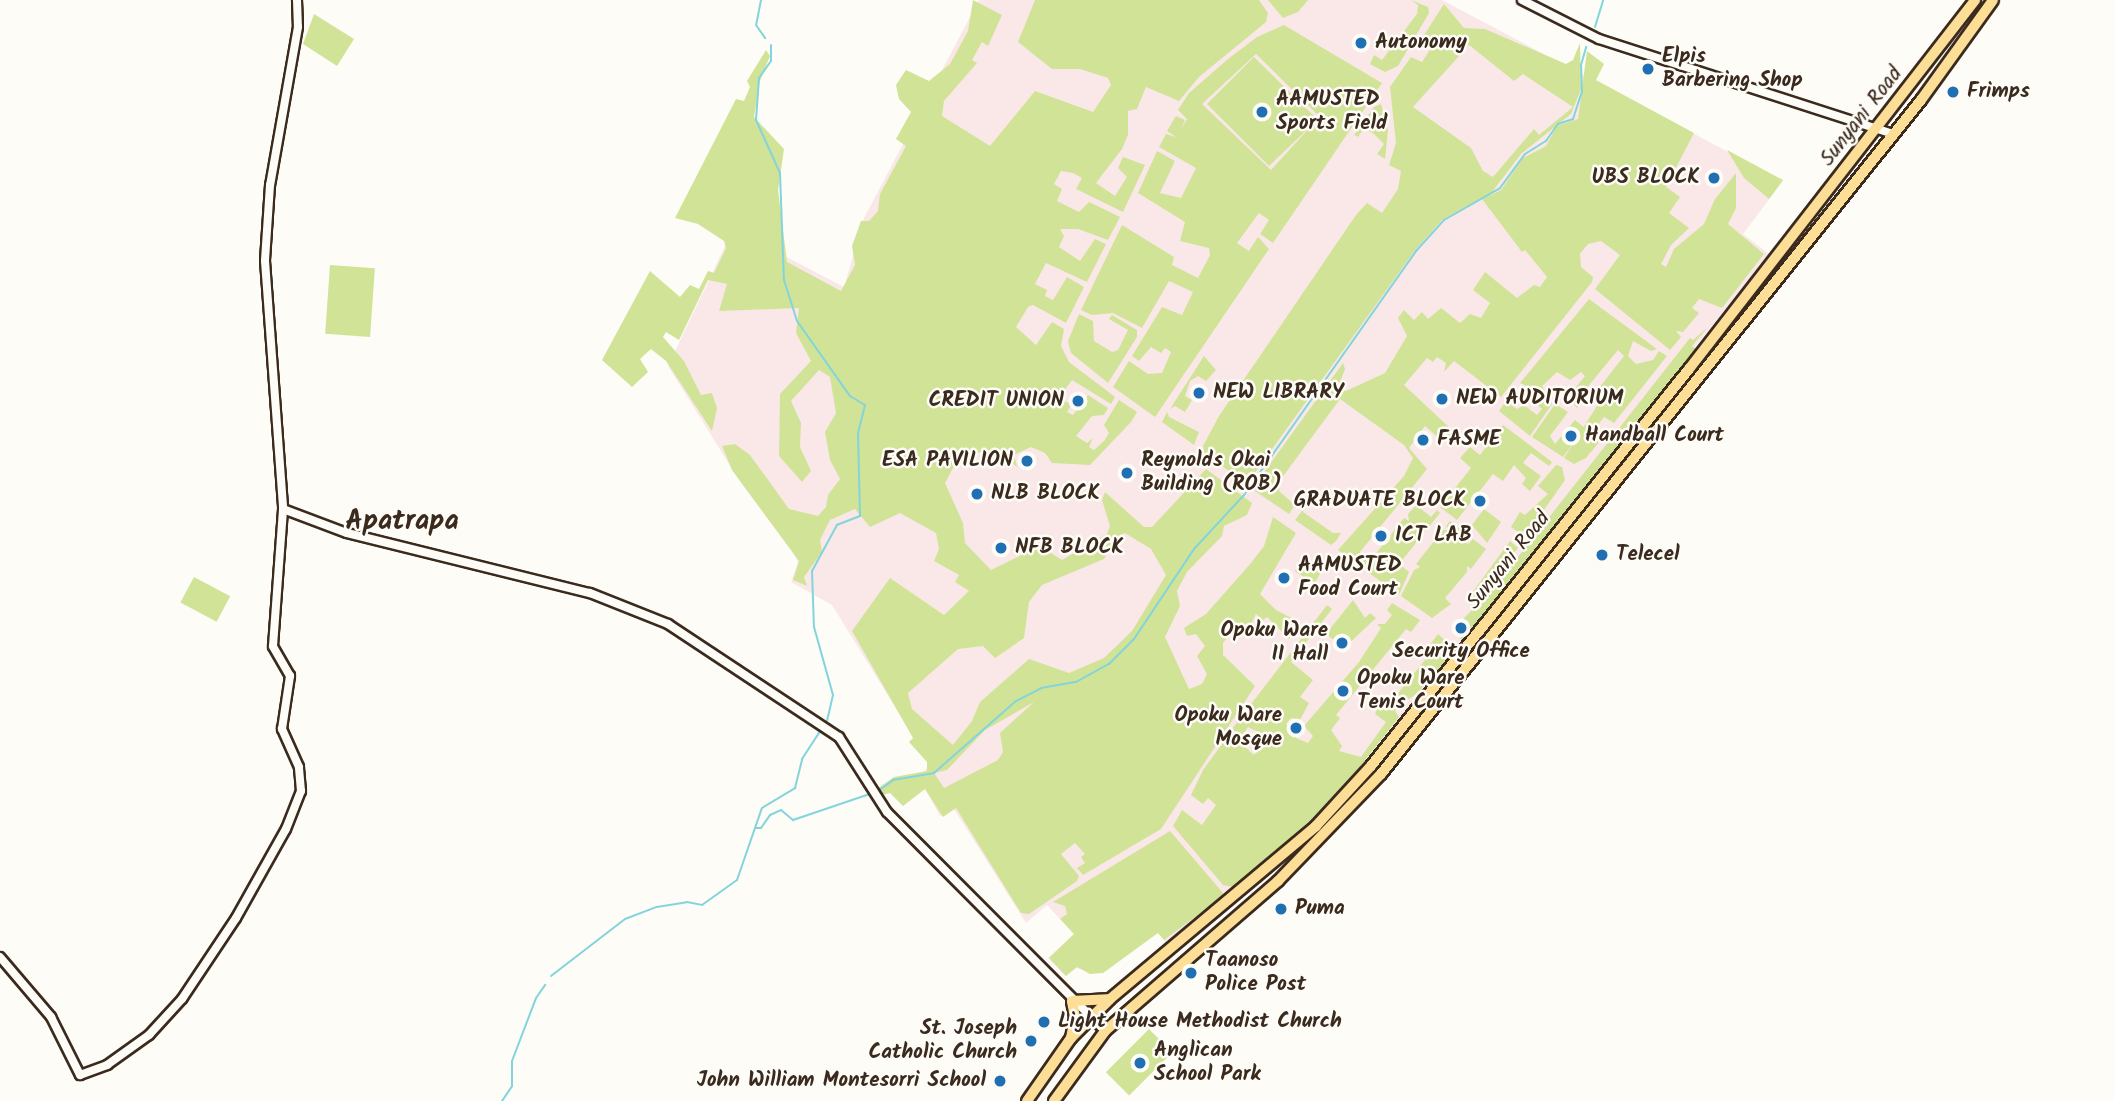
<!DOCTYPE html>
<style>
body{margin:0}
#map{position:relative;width:2114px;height:1101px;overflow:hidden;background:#fdfcf7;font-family:Kalam,sans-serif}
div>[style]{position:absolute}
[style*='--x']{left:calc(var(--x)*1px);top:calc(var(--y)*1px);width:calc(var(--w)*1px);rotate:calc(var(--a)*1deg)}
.built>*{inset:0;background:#fae8e9}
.green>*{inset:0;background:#d1e397;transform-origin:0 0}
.stream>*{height:2px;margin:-1px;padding:0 1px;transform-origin:1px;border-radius:1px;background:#83d4db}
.roads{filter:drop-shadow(2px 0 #3b2a1e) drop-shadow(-2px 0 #3b2a1e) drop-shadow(0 2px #3b2a1e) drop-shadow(0 -2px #3b2a1e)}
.minor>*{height:8px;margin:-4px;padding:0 4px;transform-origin:4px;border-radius:4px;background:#fdfcf7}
.major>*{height:10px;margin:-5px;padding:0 5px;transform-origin:5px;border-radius:5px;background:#fdde96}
.dots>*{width:19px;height:19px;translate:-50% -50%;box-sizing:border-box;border:4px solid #fdfcf7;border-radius:50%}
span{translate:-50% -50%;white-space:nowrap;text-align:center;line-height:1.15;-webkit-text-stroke:5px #fdfcf7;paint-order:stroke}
.poi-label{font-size:21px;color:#3b2a1e;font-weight:700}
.left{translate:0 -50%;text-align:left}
.right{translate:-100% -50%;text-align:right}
.street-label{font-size:21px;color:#3b2a1e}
.district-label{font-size:28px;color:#3b2a1e;font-weight:700}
</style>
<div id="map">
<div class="built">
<div style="clip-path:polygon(979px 0,1442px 0,1783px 181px,1743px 234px,1769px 254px,1345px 787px,1285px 847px,1165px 942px,1158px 932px,1106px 971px,1073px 968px,1065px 976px,1048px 958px,1074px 934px,1047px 905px,1026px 923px,954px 809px,940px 816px,918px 776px,931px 765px,832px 605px,791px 582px,798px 562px,793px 553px,739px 480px,668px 366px,733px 229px,844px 287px,864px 218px)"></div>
</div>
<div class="green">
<div style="clip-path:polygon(evenodd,973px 0,1002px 15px,988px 46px,982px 42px,972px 60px,977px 63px,944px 101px,942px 116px,990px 146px,1035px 91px,1093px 112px,1111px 85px,1108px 78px,1080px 69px,1052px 69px,1018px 42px,1035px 0,1259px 0,1268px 13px,1266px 22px,1199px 77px,1179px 101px,1146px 87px,1137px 109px,1128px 111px,1128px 135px,1122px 149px,1096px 183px,1115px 196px,1127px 177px,1118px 168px,1123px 157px,1145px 165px,1123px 212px,1076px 189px,1082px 178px,1073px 173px,1061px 171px,1054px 184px,1062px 189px,1057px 201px,1079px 212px,1089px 202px,1120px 217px,1108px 240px,1078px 229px,1060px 229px,1064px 236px,1059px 247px,1080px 261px,1095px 239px,1106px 244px,1087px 282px,1046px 263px,1035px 284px,1047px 290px,1045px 296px,1053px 300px,1067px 277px,1084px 287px,1066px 323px,1033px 305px,1028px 307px,1016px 327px,1036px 345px,1052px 322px,1064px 329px,1061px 346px,1069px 362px,1115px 397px,1111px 404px,1072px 380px,1058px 399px,1072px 404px,1067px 412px,1073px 415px,1088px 395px,1108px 408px,1104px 415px,1092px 416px,1076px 436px,1087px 443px,1093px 438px,1089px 447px,1094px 450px,1104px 441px,1109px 433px,1104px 425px,1119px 400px,1137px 412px,1131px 422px,1090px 465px,1052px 463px,1045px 453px,1031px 447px,1014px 455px,1017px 467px,999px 451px,984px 450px,954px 466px,945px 483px,963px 523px,965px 543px,991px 570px,1040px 546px,1062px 560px,1107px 534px,1110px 526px,1102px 500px,1105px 492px,1144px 527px,1152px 527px,1206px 469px,1252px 503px,1247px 515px,1224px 526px,1222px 536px,1187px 572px,1177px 591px,1180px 606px,1165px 637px,1189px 689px,1202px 684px,1207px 674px,1197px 656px,1205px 646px,1196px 634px,1187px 636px,1184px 628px,1206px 614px,1251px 563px,1264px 546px,1273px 517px,1296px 533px,1260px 594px,1276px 610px,1301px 623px,1289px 639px,1267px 617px,1263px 620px,1256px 614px,1250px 626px,1239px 623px,1223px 643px,1223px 655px,1255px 686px,1161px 829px,1083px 875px,1077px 868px,1085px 863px,1081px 857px,1085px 854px,1075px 843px,1061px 854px,1079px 876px,1077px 881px,1029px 914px,1021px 913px,956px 808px,943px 817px,925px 789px,903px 806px,890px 793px,881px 795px,877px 789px,894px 777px,927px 771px,927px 762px,909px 742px,913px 738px,852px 631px,890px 578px,944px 615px,969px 591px,955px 582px,959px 575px,934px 561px,939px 549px,936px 533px,900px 513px,870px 527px,855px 509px,830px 520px,820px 540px,822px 552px,804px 577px,807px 586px,793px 580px,799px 561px,732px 470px,722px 446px,735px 444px,750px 455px,789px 509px,818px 516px,826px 507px,828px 495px,840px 479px,830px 460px,825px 432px,836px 413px,830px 377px,819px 370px,791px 401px,801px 423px,800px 447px,811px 471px,802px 482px,779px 456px,780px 394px,811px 361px,796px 333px,799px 308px,719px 311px,727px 284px,708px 280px,679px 340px,666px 332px,663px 337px,684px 361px,701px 395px,712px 393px,717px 408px,712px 431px,666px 361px,651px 349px,640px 359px,648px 372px,632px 387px,602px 360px,650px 271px,680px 297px,690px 285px,699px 289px,708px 271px,714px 273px,726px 248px,724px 241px,698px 224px,675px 218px,736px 99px,744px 101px,750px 87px,747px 81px,766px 50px,770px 56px,760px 81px,754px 117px,784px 149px,778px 190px,787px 262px,841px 291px,855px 265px,852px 246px,861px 221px,869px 221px,878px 211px,880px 194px,906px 146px,896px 139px,911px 112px,899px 99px,896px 85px,906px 70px,929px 81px,950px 64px,968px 31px,973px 0,1125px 533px,1151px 549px,1166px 575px,1132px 631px,1104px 658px,1069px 673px,1029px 659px,980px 702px,972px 721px,953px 745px,912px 709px,908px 693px,958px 649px,983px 646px,995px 658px,1024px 638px,1029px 602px,1042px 585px,1104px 559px,1115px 539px,1125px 533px,973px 0,1034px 702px,1000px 733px,1003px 752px,998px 760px,944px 788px,934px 773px,947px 770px,985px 730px,1034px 702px)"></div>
<div style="clip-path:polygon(1268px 0,1308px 0,1298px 12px,1283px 18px)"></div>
<div style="clip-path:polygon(1411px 0,1428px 7px,1429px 13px,1398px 66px,1385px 72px,1370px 64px,1374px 55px,1382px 60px,1417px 14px,1418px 5px)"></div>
<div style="clip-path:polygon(evenodd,1444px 4px,1464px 28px,1485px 29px,1566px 64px,1573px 60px,1580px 43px,1581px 89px,1571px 114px,1521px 154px,1492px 192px,1442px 220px,1416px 249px,1247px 484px,1204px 453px,1203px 446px,1219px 416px,1356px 215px,1367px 203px,1382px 213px,1398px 189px,1401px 171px,1389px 165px,1396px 143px,1390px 87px,1411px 57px,1422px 62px,1435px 42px,1424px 35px,1444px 4px,1469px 45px,1514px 81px,1523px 74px,1573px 107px,1539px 135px,1534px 129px,1493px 177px,1483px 171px,1471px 148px,1413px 107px,1469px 45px)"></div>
<div style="clip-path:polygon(314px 14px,354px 39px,337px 66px,303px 44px)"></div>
<div style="clip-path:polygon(evenodd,1284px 25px,1382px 83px,1273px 243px,1260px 234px,1269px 220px,1259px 213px,1237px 243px,1249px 251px,1258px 237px,1269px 249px,1155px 417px,1113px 387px,1129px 361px,1148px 374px,1162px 373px,1171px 352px,1165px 348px,1161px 353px,1151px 347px,1139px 361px,1132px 356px,1162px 307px,1182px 315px,1193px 292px,1169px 281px,1142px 328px,1113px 313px,1092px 315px,1081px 310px,1122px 225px,1174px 257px,1172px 265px,1198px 278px,1210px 255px,1209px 248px,1180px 241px,1185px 222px,1138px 193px,1157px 151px,1175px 161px,1160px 193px,1181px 198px,1196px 168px,1159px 147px,1166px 134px,1176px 137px,1167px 131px,1176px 116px,1185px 120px,1181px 129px,1187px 119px,1178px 110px,1189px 93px,1228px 59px,1257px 37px,1284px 25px,1256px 54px,1319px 116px,1317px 119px,1254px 57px,1207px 104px,1269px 166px,1312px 125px,1271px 170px,1202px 104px,1256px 54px)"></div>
<div style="clip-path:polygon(1587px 51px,1604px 64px,1596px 80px,1694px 133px,1666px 187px,1680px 197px,1669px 213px,1689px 228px,1671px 245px,1661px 264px,1666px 267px,1674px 249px,1704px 224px,1715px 199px,1736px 173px,1736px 208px,1728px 224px,1764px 254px,1722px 308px,1699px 299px,1692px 308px,1699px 313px,1683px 332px,1676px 331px,1681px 337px,1670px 350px,1595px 289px,1620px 255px,1601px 241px,1588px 244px,1580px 254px,1581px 267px,1593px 277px,1592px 282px,1501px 397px,1454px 361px,1444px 372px,1446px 363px,1437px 357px,1433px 362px,1427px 358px,1404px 385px,1452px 430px,1450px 437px,1440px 439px,1425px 426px,1409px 448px,1427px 469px,1360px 552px,1370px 561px,1378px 560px,1381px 556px,1377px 552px,1404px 518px,1409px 521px,1408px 514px,1422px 499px,1420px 508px,1431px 517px,1437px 510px,1440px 513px,1399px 564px,1409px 572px,1399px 595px,1338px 550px,1404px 476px,1413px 458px,1404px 445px,1340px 399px,1281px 479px,1279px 491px,1295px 505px,1289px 514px,1252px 489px,1343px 363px,1345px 369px,1338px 387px,1346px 391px,1385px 373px,1407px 336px,1398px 318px,1404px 310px,1414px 320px,1422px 312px,1428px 319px,1441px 308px,1460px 323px,1470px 314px,1481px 318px,1490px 303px,1473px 290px,1485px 272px,1517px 298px,1534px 285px,1540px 287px,1547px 277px,1525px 250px,1522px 252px,1482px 199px,1501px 190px,1523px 158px,1546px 146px,1557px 126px,1578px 119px)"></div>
<div style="clip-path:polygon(1381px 104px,1388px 130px,1385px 159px,1377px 154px,1384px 144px,1374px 134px,1364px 128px,1358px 137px,1354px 135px,1374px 107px)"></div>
<div style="clip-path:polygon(1727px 150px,1783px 180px,1769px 199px,1744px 178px)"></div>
<div style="left:330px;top:265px;width:45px;height:69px;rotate:4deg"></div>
<div style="clip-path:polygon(1589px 299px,1657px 349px,1651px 351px,1633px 341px,1628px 356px,1636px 364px,1653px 360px,1659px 351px,1667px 356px,1614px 423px,1604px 417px,1591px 434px,1600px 441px,1586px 458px,1574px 464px,1564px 458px,1602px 398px,1595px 393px,1624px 356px,1618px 350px,1580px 396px,1584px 399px,1577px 408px,1568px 397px,1585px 376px,1581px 372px,1570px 380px,1557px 372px,1542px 386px,1552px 404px,1530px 436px,1499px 411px,1506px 401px,1517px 409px,1524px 405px,1537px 415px,1542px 409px,1534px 402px,1541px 393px,1520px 383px)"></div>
<div style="clip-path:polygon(1079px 314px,1093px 321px,1094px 341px,1112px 352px,1118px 350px,1128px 330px,1109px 319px,1112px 315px,1137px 330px,1137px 337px,1108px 383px,1071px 353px,1068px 341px)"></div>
<div style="clip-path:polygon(1707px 328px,1692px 346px,1696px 349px,1462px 640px,1459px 637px,1466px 626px,1464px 618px,1492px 590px,1690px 338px,1693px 340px)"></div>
<div style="clip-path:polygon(1204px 356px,1216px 370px,1206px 381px,1198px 376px,1190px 381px,1185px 396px,1192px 400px,1185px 412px,1175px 406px,1170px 409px)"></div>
<div style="clip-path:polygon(1555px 404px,1568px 412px,1550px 436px,1555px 444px,1575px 420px,1585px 428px,1563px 457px,1532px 437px)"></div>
<div style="clip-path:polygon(1167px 412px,1169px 417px,1199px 432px,1194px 445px,1162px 422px)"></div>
<div style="clip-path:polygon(1503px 425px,1552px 462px,1549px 466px,1531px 453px,1523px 463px,1541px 476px,1530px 491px,1522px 484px,1526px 478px,1514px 465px,1503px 481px,1493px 474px,1457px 520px,1440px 507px,1471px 468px,1460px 458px,1470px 447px,1480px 455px)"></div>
<div style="clip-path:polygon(1556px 465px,1562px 467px,1565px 480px,1525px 537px,1511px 527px,1520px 512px,1525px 515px,1548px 494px,1538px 486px)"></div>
<div style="clip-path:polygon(1305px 507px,1303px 512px,1333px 533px,1341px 533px,1336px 541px,1331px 545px,1295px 520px)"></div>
<div style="clip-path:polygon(1484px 509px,1501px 522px,1487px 543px,1472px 525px)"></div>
<div style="clip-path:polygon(1450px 521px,1464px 532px,1460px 538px,1468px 544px,1473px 539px,1486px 549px,1471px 569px,1467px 566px,1467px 572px,1445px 598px,1451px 604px,1432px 618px,1401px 596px,1414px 570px,1420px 567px,1416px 564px,1443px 530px,1450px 530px,1446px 526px)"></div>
<div style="clip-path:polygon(1510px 541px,1518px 548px,1477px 599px,1466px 601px)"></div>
<div style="left:1301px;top:561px;width:23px;height:12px;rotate:31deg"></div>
<div style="left:194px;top:577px;width:41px;height:29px;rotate:28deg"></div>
<div style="clip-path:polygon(1353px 600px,1365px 618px,1370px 613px,1376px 618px,1344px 648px,1326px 634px)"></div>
<div style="clip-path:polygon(1392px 603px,1420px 620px,1411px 632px,1406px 629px,1336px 715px,1340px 718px,1331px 730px,1342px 746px,1339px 751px,1361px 757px,1386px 722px,1375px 714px,1381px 700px,1395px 697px,1429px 655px,1425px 651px,1438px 634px,1448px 643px,1451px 654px,1417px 694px,1400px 704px,1395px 711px,1399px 717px,1337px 796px,1260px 867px,1233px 887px,1223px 885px,1173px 826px,1182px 810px,1202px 825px,1216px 805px,1208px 798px,1203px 804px,1191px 795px,1203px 770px,1230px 733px,1254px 755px,1268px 737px,1248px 727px,1242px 736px,1232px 729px,1327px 605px,1332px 609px,1291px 662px,1313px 680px,1300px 697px,1309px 703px,1300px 720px,1291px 718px,1286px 724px,1298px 735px,1296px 738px,1308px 743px,1313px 736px,1304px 726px,1359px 662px,1381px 628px,1377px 624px,1385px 624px,1392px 615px,1387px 610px)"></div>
<div style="clip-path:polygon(1170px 831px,1223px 893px,1222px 897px,1164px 940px,1158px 933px,1103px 973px,1090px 974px,1077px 967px,1066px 976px,1049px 958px,1074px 934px,1060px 919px,1067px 914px,1065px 906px,1053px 902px)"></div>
<div style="left:1149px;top:1029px;width:33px;height:61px;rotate:45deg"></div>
</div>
<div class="stream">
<div style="--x:761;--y:0;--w:25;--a:101"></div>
<div style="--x:756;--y:25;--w:16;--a:55"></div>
<div style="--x:1595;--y:27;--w:28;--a:-73"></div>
<div style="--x:771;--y:45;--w:16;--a:90"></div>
<div style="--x:771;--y:61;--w:21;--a:125"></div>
<div style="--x:759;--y:78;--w:42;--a:94.1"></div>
<div style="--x:756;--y:120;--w:58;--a:65.6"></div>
<div style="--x:780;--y:173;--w:107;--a:87.9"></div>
<div style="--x:784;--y:280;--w:43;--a:72.4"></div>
<div style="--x:797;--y:321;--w:92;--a:54.8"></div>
<div style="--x:850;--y:396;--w:17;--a:31"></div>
<div style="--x:865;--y:405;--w:29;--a:104"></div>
<div style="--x:858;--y:433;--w:83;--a:88.6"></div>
<div style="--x:860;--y:516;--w:25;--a:159"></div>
<div style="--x:837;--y:525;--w:52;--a:118.5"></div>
<div style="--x:812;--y:571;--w:56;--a:88"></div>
<div style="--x:814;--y:627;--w:71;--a:74.4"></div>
<div style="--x:833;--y:695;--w:26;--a:103"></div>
<div style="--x:878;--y:791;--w:19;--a:-36"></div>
<div style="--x:893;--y:780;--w:42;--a:-9.7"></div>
<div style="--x:934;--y:773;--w:109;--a:-41.3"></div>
<div style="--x:1016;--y:701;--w:28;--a:-27"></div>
<div style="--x:1041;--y:688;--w:36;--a:-10"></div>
<div style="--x:1076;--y:682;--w:38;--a:-29"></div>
<div style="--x:1109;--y:664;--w:35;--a:-45"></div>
<div style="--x:1134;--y:639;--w:108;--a:-56.3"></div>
<div style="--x:1194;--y:549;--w:74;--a:-47.2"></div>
<div style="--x:1244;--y:495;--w:299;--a:-54.8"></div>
<div style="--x:1416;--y:251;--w:42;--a:-47.9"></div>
<div style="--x:1444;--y:220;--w:64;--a:-29.7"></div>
<div style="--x:1500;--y:188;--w:42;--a:-53.7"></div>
<div style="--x:1525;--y:154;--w:25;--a:-32"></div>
<div style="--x:1546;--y:141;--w:21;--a:-55"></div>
<div style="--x:1558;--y:124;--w:16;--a:-18"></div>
<div style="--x:1573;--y:119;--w:28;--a:-72"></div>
<div style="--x:1582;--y:92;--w:27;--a:-92"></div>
<div style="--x:1581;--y:65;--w:19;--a:-74"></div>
<div style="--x:755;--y:828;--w:6;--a:0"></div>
<div style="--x:761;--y:828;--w:16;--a:-55"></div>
<div style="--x:770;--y:815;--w:12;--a:-24"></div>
<div style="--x:781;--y:810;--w:16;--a:40"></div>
<div style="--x:793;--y:820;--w:81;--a:-18.7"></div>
<div style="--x:551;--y:976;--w:93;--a:-37.6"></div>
<div style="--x:625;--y:919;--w:34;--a:-21"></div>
<div style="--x:657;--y:907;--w:30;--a:-9"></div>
<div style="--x:687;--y:902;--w:15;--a:11"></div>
<div style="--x:702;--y:905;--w:43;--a:-35.5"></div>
<div style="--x:737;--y:880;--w:76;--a:-70.9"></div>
<div style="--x:762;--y:808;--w:39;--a:-31"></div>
<div style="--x:795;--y:788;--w:30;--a:-76"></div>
<div style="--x:802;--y:759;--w:35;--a:-57"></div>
<div style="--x:502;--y:1101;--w:18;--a:-56"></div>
<div style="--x:512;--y:1086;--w:25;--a:-90"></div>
<div style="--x:512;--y:1061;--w:67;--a:-69.1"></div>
<div style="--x:536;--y:998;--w:16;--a:-55"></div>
</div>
<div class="roads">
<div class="minor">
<div style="--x:297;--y:0;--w:27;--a:88"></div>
<div style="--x:298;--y:27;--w:160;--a:100"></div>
<div style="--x:270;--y:185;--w:76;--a:93.8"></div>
<div style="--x:265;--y:261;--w:249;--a:85.8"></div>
<div style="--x:283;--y:509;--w:68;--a:20.6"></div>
<div style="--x:347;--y:533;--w:250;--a:13.9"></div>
<div style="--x:590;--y:593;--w:84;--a:21.7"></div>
<div style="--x:668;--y:624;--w:205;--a:33.5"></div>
<div style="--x:839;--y:737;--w:89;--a:57.4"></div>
<div style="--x:887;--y:812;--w:309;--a:45.1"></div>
<div style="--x:1522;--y:0;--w:86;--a:26.9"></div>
<div style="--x:1599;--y:39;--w:310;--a:17.9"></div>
<div style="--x:0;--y:957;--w:79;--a:49.6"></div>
<div style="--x:51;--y:1017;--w:65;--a:63.4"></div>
<div style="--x:80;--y:1075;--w:29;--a:-20"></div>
<div style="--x:107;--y:1065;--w:52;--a:-35.5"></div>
<div style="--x:149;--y:1035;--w:49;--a:-47.5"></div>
<div style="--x:182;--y:999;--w:97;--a:-56.3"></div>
<div style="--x:236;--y:918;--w:102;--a:-60.7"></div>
<div style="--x:286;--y:829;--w:41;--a:-68.5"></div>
<div style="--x:301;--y:791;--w:24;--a:-95"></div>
<div style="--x:299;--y:767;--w:42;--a:-114.1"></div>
<div style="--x:282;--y:729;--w:54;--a:-81.4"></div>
<div style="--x:290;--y:676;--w:34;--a:-120"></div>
<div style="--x:273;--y:646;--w:137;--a:-85.8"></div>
</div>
<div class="major">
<div style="--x:1071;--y:1038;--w:21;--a:-79"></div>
<div style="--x:1075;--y:1017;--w:16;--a:-101"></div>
<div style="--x:1072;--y:1001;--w:35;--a:-3"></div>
<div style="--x:1027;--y:1101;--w:77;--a:-55.1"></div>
<div style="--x:1071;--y:1038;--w:55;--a:-45"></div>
<div style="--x:1110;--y:999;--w:269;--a:-40"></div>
<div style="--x:1316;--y:826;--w:81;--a:-47.5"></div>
<div style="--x:1371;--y:766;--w:509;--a:-51.31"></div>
<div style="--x:1689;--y:369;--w:467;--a:-52.2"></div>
<div style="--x:1054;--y:1101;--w:87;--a:-53.9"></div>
<div style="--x:1105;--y:1031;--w:229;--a:-40.9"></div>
<div style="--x:1278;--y:881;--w:149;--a:-46.1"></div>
<div style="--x:1381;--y:774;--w:864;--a:-51.3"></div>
<div style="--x:1921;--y:100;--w:123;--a:-54.2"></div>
</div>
</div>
<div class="dots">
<div style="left:1361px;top:43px;background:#1f6fb2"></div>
<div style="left:1648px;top:69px;background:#1f6fb2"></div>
<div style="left:1953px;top:92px;background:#1f6fb2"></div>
<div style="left:1262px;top:112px;background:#1f6fb2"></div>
<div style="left:1714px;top:178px;background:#1f6fb2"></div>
<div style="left:1199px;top:393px;background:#1f6fb2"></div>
<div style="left:1442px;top:399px;background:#1f6fb2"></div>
<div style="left:1078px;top:401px;background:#1f6fb2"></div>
<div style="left:1571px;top:436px;background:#1f6fb2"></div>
<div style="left:1423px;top:440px;background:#1f6fb2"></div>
<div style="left:1027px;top:461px;background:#1f6fb2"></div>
<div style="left:1127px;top:473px;background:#1f6fb2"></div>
<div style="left:977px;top:494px;background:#1f6fb2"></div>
<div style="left:1480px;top:501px;background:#1f6fb2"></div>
<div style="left:1381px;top:536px;background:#1f6fb2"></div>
<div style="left:1001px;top:548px;background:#1f6fb2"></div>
<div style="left:1602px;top:555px;background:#1f6fb2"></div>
<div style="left:1284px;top:578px;background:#1f6fb2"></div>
<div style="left:1461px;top:628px;background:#1f6fb2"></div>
<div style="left:1342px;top:643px;background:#1f6fb2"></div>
<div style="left:1343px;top:691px;background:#1f6fb2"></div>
<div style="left:1296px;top:728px;background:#1f6fb2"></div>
<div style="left:1281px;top:909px;background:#1f6fb2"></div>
<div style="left:1191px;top:973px;background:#1f6fb2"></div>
<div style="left:1044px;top:1022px;background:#1f6fb2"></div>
<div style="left:1031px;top:1041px;background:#1f6fb2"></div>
<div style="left:1140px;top:1063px;background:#1f6fb2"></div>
<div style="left:1000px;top:1081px;background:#1f6fb2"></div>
</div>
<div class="poi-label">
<span class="left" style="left:1375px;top:43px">Autonomy</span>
<span class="left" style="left:1662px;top:69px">Elpis<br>Barbering Shop</span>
<span class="left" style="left:1967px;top:92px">Frimps</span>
<span class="left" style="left:1276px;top:112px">AAMUSTED<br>Sports Field</span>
<span class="right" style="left:1700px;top:178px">UBS BLOCK</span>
<span class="left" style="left:1213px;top:393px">NEW LIBRARY</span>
<span class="left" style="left:1456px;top:399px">NEW AUDITORIUM</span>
<span class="right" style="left:1064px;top:401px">CREDIT UNION</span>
<span class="left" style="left:1585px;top:436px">Handball Court</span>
<span class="left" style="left:1437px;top:440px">FASME</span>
<span class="right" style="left:1013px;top:461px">ESA PAVILION</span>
<span class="left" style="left:1141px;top:473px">Reynolds Okai<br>Building (ROB)</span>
<span class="left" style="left:991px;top:494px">NLB BLOCK</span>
<span class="right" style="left:1466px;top:501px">GRADUATE BLOCK</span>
<span class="left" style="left:1395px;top:536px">ICT LAB</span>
<span class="left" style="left:1015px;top:548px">NFB BLOCK</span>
<span class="left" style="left:1616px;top:555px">Telecel</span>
<span class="left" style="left:1298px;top:578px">AAMUSTED<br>Food Court</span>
<span class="right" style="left:1328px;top:643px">Opoku Ware<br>II Hall</span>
<span style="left:1461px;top:652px">Security Office</span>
<span class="left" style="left:1357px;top:691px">Opoku Ware<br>Tenis Court</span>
<span class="right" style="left:1282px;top:728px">Opoku Ware<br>Mosque</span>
<span class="left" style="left:1295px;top:909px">Puma</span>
<span class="left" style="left:1205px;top:973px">Taanoso<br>Police Post</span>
<span class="left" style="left:1058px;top:1022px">Light House Methodist Church</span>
<span class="right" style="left:1017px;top:1041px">St. Joseph<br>Catholic Church</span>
<span class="left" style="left:1154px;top:1063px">Anglican<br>School Park</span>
<span class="right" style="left:986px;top:1081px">John William Montesorri School</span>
</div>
<div class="street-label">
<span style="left:1862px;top:117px;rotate:-52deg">Sunyani Road</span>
<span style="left:1509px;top:561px;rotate:-51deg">Sunyani Road</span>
</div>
<div class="district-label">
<span style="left:402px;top:522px">Apatrapa</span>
</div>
</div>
